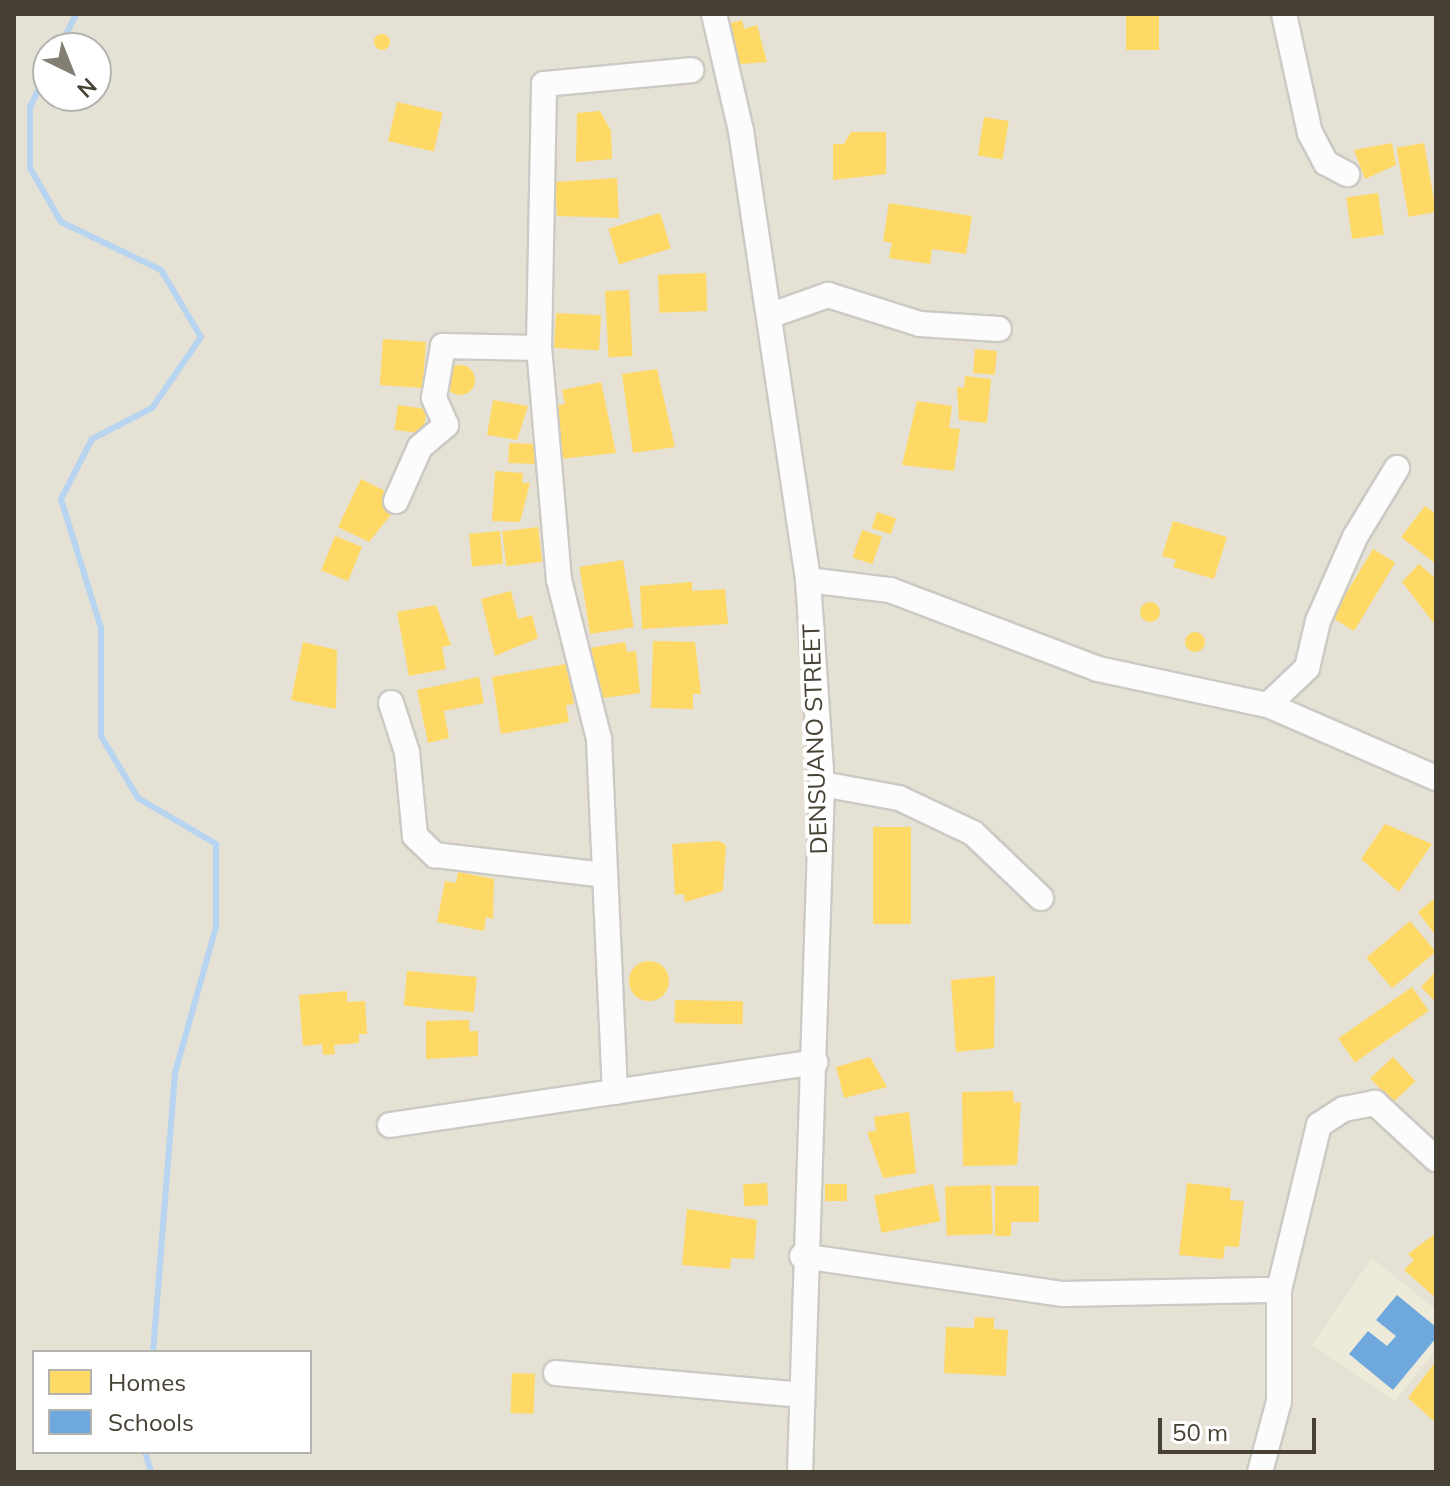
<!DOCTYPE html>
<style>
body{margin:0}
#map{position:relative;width:1450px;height:1486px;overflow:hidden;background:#f0eee8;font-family:Mulish,sans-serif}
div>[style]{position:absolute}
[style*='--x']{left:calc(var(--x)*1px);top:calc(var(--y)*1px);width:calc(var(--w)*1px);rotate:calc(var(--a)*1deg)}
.residential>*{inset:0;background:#e5e1d5}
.education>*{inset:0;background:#eeeada}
.homes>*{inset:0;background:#ffd966;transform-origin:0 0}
.round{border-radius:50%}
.schools>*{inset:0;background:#6fa8dc}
.stream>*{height:6px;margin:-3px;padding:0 3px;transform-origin:3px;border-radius:3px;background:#b7d4f0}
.roads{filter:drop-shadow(2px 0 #cccac4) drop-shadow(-2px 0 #cccac4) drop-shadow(0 2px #cccac4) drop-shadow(0 -2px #cccac4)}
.street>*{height:24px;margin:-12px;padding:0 12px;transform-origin:12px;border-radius:12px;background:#fdfcfc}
span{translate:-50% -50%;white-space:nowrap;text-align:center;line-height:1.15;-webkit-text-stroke:8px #fff;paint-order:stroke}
.street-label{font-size:24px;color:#464134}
.frame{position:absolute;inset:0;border:16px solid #464134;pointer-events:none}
.legend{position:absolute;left:32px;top:1350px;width:280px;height:104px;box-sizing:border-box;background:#fff;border:2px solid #b5b3ae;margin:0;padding:10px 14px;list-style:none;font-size:24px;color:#464134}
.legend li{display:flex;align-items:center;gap:16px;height:40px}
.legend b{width:40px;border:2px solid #b5b3ae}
.north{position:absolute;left:32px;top:32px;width:80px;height:80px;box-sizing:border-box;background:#fff;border:2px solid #b5b3ae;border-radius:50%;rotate:137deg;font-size:22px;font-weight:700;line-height:32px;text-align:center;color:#464134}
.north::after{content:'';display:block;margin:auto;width:28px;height:36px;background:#827e73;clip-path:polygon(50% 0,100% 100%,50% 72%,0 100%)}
.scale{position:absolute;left:1158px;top:1418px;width:158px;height:36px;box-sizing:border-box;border:4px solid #464134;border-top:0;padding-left:10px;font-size:24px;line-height:28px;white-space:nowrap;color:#464134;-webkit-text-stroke:6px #fff;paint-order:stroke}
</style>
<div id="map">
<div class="residential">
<div style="clip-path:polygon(evenodd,14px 14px,1436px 14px,1436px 1472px,14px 1472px,14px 14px,48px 48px,96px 48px,96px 96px,48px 96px,48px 48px,14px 14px,34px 1352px,310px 1352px,310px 1452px,34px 1452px,34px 1352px)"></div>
</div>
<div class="education">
<div style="clip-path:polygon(1372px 1258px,1436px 1310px,1436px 1350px,1395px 1401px,1312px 1345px)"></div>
</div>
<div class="homes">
<div style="left:1126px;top:14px;width:33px;height:36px"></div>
<div style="clip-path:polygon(742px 20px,744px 29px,757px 25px,767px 62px,728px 65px,717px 27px)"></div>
<div class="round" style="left:374px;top:34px;width:16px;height:16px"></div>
<div style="left:397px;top:102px;width:47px;height:40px;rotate:13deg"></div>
<div style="clip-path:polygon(600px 111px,611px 131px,612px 159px,576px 162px,577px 113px)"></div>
<div style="left:984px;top:117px;width:25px;height:39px;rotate:9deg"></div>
<div style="clip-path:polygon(851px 132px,886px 132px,886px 174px,833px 180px,833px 144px,844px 144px)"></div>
<div style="clip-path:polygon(1392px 143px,1396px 165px,1365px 179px,1354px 150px)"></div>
<div style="left:1424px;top:143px;width:70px;height:28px;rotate:80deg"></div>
<div style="clip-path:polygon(617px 178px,619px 218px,557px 216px,555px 182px)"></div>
<div style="left:1378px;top:193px;width:42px;height:32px;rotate:82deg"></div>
<div style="clip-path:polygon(889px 203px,972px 216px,966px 254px,932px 249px,930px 264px,889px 258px,892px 243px,883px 241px)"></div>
<div style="left:660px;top:213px;width:37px;height:54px;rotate:73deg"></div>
<div style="left:706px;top:273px;width:38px;height:48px;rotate:88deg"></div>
<div style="left:629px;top:290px;width:66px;height:24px;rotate:87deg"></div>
<div style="left:556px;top:313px;width:45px;height:35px;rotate:3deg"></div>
<div style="left:383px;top:339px;width:43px;height:46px;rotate:4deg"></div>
<div style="left:975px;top:349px;width:22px;height:24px;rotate:5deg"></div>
<div class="round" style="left:445px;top:365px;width:30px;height:30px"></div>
<div style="clip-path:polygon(657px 369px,675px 447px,633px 453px,622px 374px)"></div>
<div style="clip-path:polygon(965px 376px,991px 379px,987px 423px,959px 420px,957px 387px,964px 388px)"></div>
<div style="clip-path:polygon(601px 382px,616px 453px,559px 459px,552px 406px,565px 404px,562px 390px)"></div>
<div style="clip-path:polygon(493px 400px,528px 406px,517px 440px,487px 435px)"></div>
<div style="clip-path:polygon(917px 401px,952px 406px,949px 428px,960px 429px,954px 471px,902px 465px)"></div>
<div style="left:398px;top:405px;width:29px;height:25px;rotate:8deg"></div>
<div style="left:509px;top:443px;width:29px;height:20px;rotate:2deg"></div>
<div style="clip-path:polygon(495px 471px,523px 473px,522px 483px,530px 483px,520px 522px,492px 521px)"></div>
<div style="clip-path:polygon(361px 479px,393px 495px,386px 508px,393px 512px,369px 542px,338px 527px)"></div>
<div style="clip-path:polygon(1425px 506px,1436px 514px,1436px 564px,1401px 537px)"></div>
<div style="left:877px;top:512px;width:20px;height:17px;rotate:18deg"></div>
<div style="clip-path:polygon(1173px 521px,1227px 537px,1214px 579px,1173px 567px,1176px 560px,1162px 556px)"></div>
<div style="left:538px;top:527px;width:35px;height:36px;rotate:83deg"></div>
<div style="left:862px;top:530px;width:21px;height:29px;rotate:19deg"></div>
<div style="left:500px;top:531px;width:33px;height:31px;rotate:85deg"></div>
<div style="left:335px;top:536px;width:29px;height:37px;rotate:22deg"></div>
<div style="left:1373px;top:549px;width:26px;height:80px;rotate:31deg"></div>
<div style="left:623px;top:560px;width:68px;height:44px;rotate:81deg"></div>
<div style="clip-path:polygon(1419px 564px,1436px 579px,1436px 626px,1402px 582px)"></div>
<div style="clip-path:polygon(692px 582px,692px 591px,725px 589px,728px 624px,642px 629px,640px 586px)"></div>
<div style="clip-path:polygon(511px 591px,518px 619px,532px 615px,538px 638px,495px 656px,481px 599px)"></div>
<div class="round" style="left:1140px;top:602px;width:20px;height:20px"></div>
<div style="clip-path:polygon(436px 605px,451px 645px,442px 647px,446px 669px,409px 676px,397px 612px)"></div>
<div class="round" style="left:1185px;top:632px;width:20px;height:20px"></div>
<div style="clip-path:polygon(653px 641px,695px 642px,701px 694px,693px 694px,693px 709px,651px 708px)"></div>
<div style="clip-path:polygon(303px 642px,337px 650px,336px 709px,291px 700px)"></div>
<div style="clip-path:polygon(625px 642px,627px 652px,636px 651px,640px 693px,596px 699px,590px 648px)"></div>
<div style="clip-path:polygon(566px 664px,574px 704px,566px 705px,569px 722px,501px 734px,492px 677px)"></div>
<div style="clip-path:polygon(479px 677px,484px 703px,444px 711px,449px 738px,428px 743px,417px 690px)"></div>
<div style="clip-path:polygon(1385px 824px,1432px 844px,1399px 892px,1361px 859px)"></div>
<div style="left:873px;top:827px;width:38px;height:97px"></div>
<div style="clip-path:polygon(719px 841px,726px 845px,723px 891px,685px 902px,684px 894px,675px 895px,672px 844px)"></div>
<div style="clip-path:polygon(458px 872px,494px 879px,493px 919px,486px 917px,484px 931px,437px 922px,445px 881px,456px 883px)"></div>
<div style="clip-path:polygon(1434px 899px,1436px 901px,1436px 936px,1418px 912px)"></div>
<div style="left:1410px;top:921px;width:40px;height:57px;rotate:50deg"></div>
<div class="round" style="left:629px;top:961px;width:40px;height:40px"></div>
<div style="left:407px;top:971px;width:70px;height:35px;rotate:5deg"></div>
<div style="clip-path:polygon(1436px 971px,1436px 1002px,1421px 987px)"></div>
<div style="clip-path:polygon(995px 976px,994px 1048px,956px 1052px,951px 980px)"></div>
<div style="left:1412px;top:987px;width:29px;height:90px;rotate:55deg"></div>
<div style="clip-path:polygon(347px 991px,347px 1002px,365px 1001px,367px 1034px,359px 1034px,359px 1043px,334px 1045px,335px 1054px,323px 1055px,322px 1044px,303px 1046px,299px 995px)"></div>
<div style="left:675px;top:1000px;width:68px;height:23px;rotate:1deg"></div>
<div style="clip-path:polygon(469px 1020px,469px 1031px,478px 1031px,478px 1056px,426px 1059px,426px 1021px)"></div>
<div style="clip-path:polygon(870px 1057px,887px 1087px,844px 1098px,836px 1067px)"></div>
<div style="left:1393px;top:1057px;width:33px;height:31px;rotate:47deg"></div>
<div style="clip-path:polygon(1013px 1091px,1014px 1103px,1021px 1102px,1017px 1165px,963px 1166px,962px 1092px)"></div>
<div style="clip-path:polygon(909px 1112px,916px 1173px,883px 1178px,867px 1132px,876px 1131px,874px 1117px)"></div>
<div style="left:767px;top:1183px;width:22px;height:24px;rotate:87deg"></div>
<div style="clip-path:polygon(1187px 1183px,1231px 1188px,1230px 1200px,1244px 1201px,1239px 1247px,1225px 1246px,1223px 1259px,1179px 1255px)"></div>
<div style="left:825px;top:1184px;width:22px;height:17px"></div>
<div style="left:933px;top:1184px;width:38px;height:60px;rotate:79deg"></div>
<div style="left:991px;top:1185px;width:49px;height:46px;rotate:88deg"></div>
<div style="clip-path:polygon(995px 1186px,1039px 1186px,1039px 1222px,1011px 1222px,1011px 1236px,995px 1236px)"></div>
<div style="clip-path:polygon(687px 1209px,757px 1220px,754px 1259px,731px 1258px,730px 1269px,682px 1265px)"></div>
<div style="clip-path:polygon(1436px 1233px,1436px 1298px,1404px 1270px,1414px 1260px,1408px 1254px)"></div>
<div style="clip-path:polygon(975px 1317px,994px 1318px,994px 1329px,1008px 1330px,1006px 1376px,944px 1373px,946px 1327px,974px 1328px)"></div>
<div style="clip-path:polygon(1436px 1361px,1436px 1423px,1408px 1398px)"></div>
<div style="left:512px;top:1373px;width:23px;height:40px;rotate:2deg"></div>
</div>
<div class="schools">
<div style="clip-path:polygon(1397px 1295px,1436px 1327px,1436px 1338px,1393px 1390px,1349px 1354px,1368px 1331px,1387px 1346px,1396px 1336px,1376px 1320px)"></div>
</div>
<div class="stream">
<div style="--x:59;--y:48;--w:38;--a:-63"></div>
<div style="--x:48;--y:70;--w:41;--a:115.9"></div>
<div style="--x:30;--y:107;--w:61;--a:90"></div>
<div style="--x:30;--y:168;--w:62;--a:60.1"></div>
<div style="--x:61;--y:222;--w:111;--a:25.6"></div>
<div style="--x:161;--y:270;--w:78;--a:59.2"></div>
<div style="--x:201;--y:337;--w:86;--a:124.6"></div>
<div style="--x:152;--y:408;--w:68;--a:152.7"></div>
<div style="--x:92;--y:439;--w:68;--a:117.3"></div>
<div style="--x:61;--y:499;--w:135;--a:72.8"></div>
<div style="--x:101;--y:628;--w:108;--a:90"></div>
<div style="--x:101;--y:736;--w:72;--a:59.2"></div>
<div style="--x:138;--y:798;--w:91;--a:30.5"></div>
<div style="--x:216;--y:844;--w:83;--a:90"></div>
<div style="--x:216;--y:927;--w:152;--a:105.7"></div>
<div style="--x:175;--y:1073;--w:280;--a:94.5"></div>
<div style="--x:145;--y:1452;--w:21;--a:73"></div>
</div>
<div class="roads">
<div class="street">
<div style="--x:714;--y:14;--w:120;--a:77"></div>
<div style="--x:741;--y:131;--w:454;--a:81.5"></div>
<div style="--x:808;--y:580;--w:204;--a:86.1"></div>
<div style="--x:822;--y:784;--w:688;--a:91.83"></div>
<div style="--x:1284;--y:14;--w:122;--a:77.7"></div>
<div style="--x:1310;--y:133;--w:34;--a:62"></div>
<div style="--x:1326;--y:163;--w:24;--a:28"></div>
<div style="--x:769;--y:316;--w:63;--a:-19.6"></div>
<div style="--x:828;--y:295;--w:96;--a:17.5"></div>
<div style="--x:920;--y:324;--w:79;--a:3.6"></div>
<div style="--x:396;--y:501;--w:59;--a:-66"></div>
<div style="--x:420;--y:447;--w:34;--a:-40"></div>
<div style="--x:446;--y:425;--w:30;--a:-114"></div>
<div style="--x:434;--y:398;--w:53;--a:-80.2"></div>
<div style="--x:443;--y:346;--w:96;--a:1.2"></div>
<div style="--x:808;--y:580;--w:83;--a:7"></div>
<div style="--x:890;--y:590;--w:222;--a:20.8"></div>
<div style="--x:1098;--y:669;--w:174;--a:12"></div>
<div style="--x:1268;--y:705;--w:183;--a:23.5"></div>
<div style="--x:391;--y:703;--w:52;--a:71.9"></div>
<div style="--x:407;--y:752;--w:84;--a:84.6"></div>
<div style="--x:415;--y:836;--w:28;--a:44"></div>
<div style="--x:435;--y:855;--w:171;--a:6.7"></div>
<div style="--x:1268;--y:705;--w:54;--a:-43.5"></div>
<div style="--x:1307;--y:668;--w:48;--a:-76.8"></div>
<div style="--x:1318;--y:621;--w:92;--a:-66.2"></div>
<div style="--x:1355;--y:537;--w:81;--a:-58.7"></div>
<div style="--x:822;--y:784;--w:78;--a:10.3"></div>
<div style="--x:899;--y:798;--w:82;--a:25.3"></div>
<div style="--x:973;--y:833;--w:94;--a:43.7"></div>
<div style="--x:615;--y:1092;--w:353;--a:-92.6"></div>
<div style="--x:599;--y:739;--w:164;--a:-104.1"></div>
<div style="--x:559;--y:580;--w:233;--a:-94.9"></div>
<div style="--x:539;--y:348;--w:264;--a:-88.9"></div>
<div style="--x:544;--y:84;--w:148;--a:-5.4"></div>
<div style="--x:390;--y:1125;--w:430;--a:-8.4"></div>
<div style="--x:802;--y:1256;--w:264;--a:8.3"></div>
<div style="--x:1063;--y:1294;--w:216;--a:-1.1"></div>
<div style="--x:556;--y:1373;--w:247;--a:5.1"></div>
<div style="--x:1260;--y:1472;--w:73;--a:-75"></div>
<div style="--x:1279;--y:1401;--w:111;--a:-90"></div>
<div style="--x:1279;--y:1290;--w:170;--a:-76.4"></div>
<div style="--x:1319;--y:1125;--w:30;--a:-33"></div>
<div style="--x:1344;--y:1109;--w:32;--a:-11"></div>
<div style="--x:1375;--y:1103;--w:83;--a:42.6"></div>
</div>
</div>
<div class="street-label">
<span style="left:815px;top:739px;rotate:-92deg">DENSUANO STREET</span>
</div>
<div class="frame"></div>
<ul class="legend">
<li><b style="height:22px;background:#ffd966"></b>Homes</li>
<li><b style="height:22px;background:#6fa8dc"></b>Schools</li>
</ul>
<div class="north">N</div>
<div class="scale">50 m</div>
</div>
